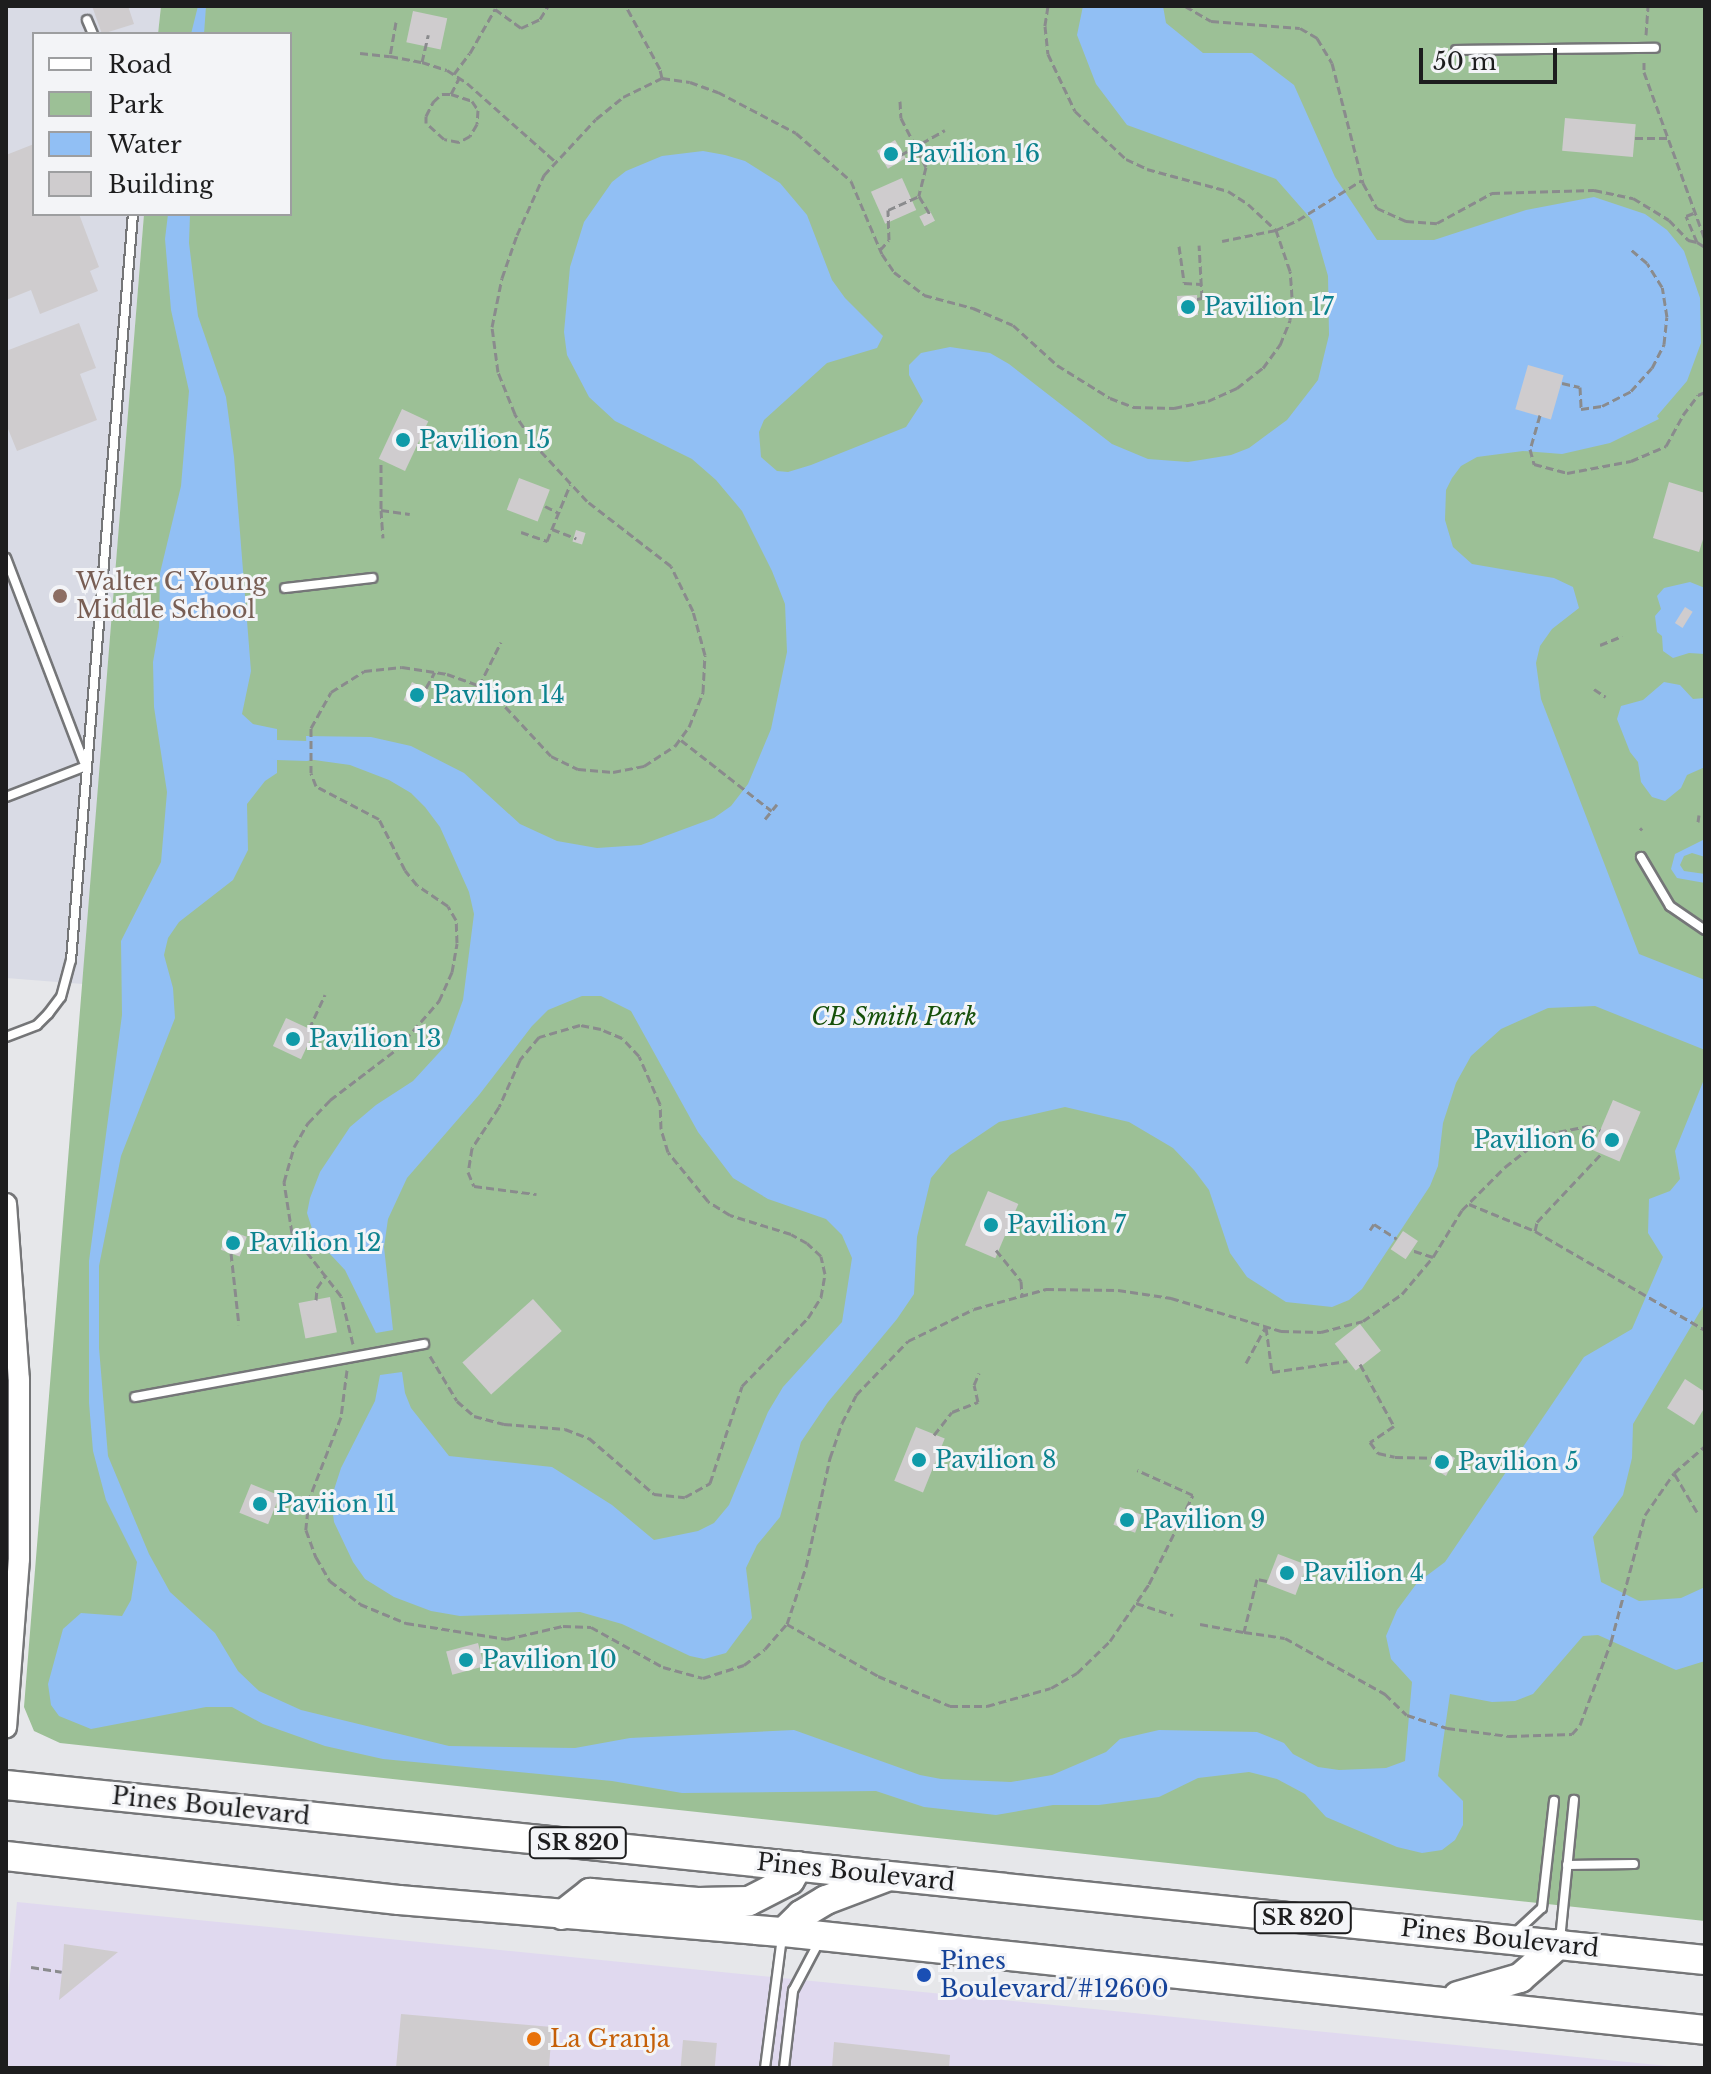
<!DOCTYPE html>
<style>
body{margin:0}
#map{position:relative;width:1711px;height:2074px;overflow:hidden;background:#e6e7ea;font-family:"Libre Baskerville",serif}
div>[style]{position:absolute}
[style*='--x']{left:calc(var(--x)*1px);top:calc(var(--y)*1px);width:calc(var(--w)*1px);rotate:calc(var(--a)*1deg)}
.commercial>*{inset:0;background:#e0d9ef}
.built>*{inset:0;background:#d9dbe5}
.green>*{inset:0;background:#9cc096}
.water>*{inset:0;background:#91bff4}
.canal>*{height:20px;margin:-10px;padding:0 10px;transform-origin:10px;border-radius:10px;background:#91bff4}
.building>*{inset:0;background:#cfccce;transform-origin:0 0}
.path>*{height:3px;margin-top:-1.5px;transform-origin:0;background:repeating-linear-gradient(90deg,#8a8b8d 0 8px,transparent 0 12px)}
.roads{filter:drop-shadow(2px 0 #757678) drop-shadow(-2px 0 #757678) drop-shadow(0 2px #757678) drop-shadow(0 -2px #757678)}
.service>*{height:8px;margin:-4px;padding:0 4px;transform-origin:4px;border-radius:4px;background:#fff}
.tertiary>*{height:20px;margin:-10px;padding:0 10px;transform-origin:10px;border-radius:10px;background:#fff}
.trunk>*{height:28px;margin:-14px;padding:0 14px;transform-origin:14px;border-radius:14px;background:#fff}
.dots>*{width:22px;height:22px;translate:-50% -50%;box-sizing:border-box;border:4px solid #f3f4f7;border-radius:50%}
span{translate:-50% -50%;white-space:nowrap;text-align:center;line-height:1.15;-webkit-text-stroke:6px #f3f4f7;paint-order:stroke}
.shield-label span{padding:2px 6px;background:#f3f4f7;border:2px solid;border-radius:6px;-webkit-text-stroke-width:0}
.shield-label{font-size:22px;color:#1d1d1e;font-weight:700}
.culture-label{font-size:24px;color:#0d838f}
.left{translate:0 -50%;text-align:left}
.right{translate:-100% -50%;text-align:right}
.education-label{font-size:24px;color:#785e54}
.park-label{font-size:24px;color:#16500a;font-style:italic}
.street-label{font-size:24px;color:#1d1d1e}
.transit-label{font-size:24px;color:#164399}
.food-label{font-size:24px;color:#c56008}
.frame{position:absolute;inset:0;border:8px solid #1d1d1e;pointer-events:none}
.legend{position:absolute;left:32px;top:32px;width:260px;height:184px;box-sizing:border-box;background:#f3f4f7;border:2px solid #9d9ea0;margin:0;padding:10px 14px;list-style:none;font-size:24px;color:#1d1d1e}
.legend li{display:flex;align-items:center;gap:16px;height:40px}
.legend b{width:40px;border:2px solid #9d9ea0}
.scale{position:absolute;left:1419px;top:48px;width:138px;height:36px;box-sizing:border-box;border:4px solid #1d1d1e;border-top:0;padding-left:10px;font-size:24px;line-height:28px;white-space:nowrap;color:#1d1d1e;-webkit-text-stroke:6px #f3f4f7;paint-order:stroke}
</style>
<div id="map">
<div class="commercial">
<div style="clip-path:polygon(17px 1902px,1688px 2068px,6px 2068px,6px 2017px)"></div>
</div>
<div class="built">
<div style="clip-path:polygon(6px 6px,161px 6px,158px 34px,34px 34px,34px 214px,144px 214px,83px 984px,6px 978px)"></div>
</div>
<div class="green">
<div style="clip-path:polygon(161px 6px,1705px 6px,1705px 1921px,60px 1743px,34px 1731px,24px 1707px,144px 214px,290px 214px,290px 34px,158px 34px)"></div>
</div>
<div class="water">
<div style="clip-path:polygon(198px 6px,206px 6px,204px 34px,191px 34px)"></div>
<div style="clip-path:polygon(1083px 6px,1163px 6px,1166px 23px,1203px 53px,1252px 53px,1294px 85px,1335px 177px,1377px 240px,1434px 240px,1526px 210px,1594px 197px,1645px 214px,1667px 230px,1684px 251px,1700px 298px,1701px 343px,1687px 381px,1657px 416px,1659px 419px,1610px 443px,1562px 454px,1523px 451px,1477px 457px,1461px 466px,1452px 478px,1446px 490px,1445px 520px,1453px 547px,1472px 564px,1554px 578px,1573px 587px,1579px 608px,1552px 629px,1540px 646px,1536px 663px,1541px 699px,1639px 954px,1705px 980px,1705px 1050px,1595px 1006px,1548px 1008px,1501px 1029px,1471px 1056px,1456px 1083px,1443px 1123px,1438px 1166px,1430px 1186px,1362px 1289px,1349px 1300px,1332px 1307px,1286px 1302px,1247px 1277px,1230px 1253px,1209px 1190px,1194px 1170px,1173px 1148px,1129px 1122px,1065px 1107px,999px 1122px,950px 1155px,931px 1178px,917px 1237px,914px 1294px,897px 1319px,828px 1402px,801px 1442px,780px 1517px,757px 1545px,746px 1568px,752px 1618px,726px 1653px,704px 1659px,690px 1656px,622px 1624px,580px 1612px,460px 1616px,431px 1611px,394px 1597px,365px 1579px,353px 1562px,334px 1522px,331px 1499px,341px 1468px,375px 1401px,380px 1375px,402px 1372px,405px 1393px,411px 1408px,449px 1456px,552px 1467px,612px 1505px,654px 1540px,698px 1531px,714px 1523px,729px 1505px,768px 1412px,783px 1387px,842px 1322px,852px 1258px,842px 1235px,826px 1219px,768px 1199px,733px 1178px,698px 1132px,631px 1011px,601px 996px,582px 996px,548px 1010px,532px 1026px,479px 1095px,407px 1178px,388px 1219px,384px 1247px,393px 1330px,376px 1333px,345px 1270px,315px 1238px,307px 1213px,310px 1198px,320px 1172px,350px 1127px,376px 1105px,413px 1081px,447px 1044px,463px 1000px,474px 914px,469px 892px,440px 827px,425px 807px,411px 793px,389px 780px,350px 765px,307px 759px,306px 736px,371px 737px,411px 746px,464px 773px,520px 824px,557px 841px,597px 848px,641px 845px,714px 818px,731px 806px,748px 784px,771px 729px,787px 652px,785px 604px,772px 571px,742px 511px,716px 480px,692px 459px,615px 421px,589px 397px,567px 355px,564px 332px,570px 267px,584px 222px,612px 182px,626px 171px,662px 156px,703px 151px,725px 155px,745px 161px,780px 183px,807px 215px,832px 280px,845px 298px,883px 336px,877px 348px,827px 363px,764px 420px,759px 432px,761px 457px,777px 471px,788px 472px,811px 465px,906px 427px,923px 401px,909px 375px,909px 365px,921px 353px,950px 347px,990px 353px,1009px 364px,1112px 444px,1148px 459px,1188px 462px,1231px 455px,1249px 448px,1287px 420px,1318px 380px,1329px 335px,1328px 276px,1312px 220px,1276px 179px,1127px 125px,1096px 84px,1077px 35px)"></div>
<div style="clip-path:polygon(168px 214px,190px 214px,189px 243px,198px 316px,226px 397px,234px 457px,251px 671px,242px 714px,253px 724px,277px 729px,277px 773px,265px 781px,247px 804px,248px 850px,233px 880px,179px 922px,168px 938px,164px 955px,173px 988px,175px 1018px,121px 1156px,99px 1266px,99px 1348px,108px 1456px,149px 1554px,170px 1592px,215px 1633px,238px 1671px,259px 1691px,301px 1710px,449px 1746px,575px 1748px,630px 1738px,794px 1730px,920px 1775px,941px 1779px,1011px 1782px,1052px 1775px,1106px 1752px,1120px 1739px,1159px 1730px,1257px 1732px,1284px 1743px,1293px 1754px,1318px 1767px,1339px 1770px,1386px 1768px,1405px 1761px,1412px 1682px,1391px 1659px,1386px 1636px,1397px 1610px,1417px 1583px,1445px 1562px,1584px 1357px,1632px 1329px,1663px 1257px,1648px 1233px,1649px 1199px,1670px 1191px,1680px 1179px,1675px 1151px,1705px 1077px,1705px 1303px,1633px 1424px,1632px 1458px,1623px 1495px,1593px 1537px,1601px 1582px,1639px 1601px,1681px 1598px,1705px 1587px,1705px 1661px,1676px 1670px,1598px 1635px,1583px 1636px,1533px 1694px,1515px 1701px,1492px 1702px,1450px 1694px,1438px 1776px,1463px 1801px,1463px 1825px,1455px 1840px,1442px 1850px,1422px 1853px,1397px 1847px,1326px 1817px,1305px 1794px,1277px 1779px,1249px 1772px,1198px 1778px,1159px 1797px,1099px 1805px,1053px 1805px,996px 1815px,924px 1807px,876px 1791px,682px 1793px,612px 1781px,383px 1759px,325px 1746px,263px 1724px,232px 1707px,206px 1707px,91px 1729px,59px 1716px,51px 1705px,48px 1684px,63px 1629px,81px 1613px,122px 1616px,131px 1600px,137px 1562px,106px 1500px,93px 1451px,89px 1403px,89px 1261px,122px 1015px,121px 941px,161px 862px,167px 792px,154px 707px,153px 662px,159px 627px,160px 573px,181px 486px,189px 391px,171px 310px,165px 239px)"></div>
<div style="clip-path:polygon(1690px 582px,1705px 588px,1705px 654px,1689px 653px,1673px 658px,1663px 651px,1662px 636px,1657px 632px,1655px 616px,1661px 609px,1657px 596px,1664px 588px)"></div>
<div style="clip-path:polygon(1664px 682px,1680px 685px,1693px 699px,1705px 698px,1705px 767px,1687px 775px,1681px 788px,1665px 801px,1652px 797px,1641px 782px,1638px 762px,1630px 752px,1617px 719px,1621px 706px,1643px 700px)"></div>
<div style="clip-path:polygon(1705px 839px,1705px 857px,1692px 853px,1684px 856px,1680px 865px,1684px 871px,1705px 874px,1705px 883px,1677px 878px,1671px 869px,1675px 854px)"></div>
</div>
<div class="canal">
<div style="--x:277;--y:750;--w:30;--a:2"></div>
</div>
<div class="building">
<div style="clip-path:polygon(92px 6px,128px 6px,134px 24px,102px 34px)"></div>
<div style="left:413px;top:11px;width:35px;height:32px;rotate:12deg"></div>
<div style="left:1565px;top:118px;width:71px;height:33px;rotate:5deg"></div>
<div style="left:895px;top:140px;width:21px;height:21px;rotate:59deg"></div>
<div style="clip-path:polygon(34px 144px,34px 214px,79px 214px,99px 267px,90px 271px,98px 291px,40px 314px,31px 290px,6px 300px,6px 155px)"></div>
<div style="left:902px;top:178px;width:35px;height:34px;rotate:66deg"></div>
<div style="left:930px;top:211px;width:11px;height:12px;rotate:63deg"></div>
<div style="left:1197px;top:295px;width:20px;height:20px;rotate:87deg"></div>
<div style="clip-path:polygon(79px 323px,96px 368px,80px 374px,97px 420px,17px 451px,6px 424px,6px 351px)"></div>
<div style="left:1528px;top:365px;width:37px;height:46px;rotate:16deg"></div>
<div style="left:402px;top:409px;width:29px;height:55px;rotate:25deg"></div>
<div style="left:519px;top:478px;width:33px;height:34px;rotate:21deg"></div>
<div style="clip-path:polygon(1669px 482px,1705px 493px,1705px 533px,1699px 552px,1653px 538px)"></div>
<div style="left:576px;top:530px;width:10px;height:12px;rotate:17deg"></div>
<div style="left:1685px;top:607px;width:9px;height:19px;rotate:32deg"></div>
<div style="left:412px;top:682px;width:19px;height:20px;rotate:25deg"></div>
<div style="left:286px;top:1018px;width:31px;height:31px;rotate:25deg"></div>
<div style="left:1613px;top:1100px;width:30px;height:54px;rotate:23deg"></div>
<div style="left:988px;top:1191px;width:33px;height:59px;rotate:23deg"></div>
<div style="left:228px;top:1230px;width:20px;height:21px;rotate:20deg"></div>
<div style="left:1403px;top:1231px;width:18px;height:22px;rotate:34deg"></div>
<div style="left:330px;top:1297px;width:36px;height:32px;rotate:79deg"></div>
<div style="left:533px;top:1299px;width:43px;height:95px;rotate:48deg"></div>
<div style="left:1360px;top:1324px;width:34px;height:32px;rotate:52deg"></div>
<div style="clip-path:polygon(1685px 1379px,1705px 1392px,1705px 1407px,1694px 1425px,1667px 1408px)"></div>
<div style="left:916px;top:1427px;width:31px;height:58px;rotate:22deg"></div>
<div style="clip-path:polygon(1440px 1450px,1455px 1458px,1446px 1476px,1429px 1466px)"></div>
<div style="left:251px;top:1484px;width:31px;height:31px;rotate:22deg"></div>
<div style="left:1120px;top:1507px;width:23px;height:19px;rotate:20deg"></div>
<div style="left:1278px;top:1554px;width:31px;height:32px;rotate:21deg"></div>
<div style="left:478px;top:1643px;width:24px;height:33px;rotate:75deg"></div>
<div style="clip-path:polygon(64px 1944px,118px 1952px,59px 2000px,62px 1972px)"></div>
<div style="clip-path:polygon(401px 2014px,552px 2027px,549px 2068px,396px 2068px)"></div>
<div style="left:683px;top:2040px;width:34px;height:28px;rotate:5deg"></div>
<div style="clip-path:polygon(834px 2042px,950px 2055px,949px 2068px,832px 2068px)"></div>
</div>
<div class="path">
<div style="--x:1048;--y:6;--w:20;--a:99"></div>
<div style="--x:1045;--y:26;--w:28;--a:84"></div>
<div style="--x:1048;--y:54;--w:63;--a:64.7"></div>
<div style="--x:1075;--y:111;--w:70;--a:43.3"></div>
<div style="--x:1126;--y:159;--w:23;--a:25"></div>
<div style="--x:1147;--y:169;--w:84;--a:15.2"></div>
<div style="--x:1228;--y:191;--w:24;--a:33"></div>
<div style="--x:1248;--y:204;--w:38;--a:43"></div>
<div style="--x:1276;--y:230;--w:55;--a:168.5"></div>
<div style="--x:1185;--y:6;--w:30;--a:30"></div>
<div style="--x:1211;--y:21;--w:89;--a:4.5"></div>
<div style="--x:1300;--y:28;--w:20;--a:30"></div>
<div style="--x:1317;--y:38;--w:29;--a:59"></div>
<div style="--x:1332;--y:63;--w:124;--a:75.5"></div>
<div style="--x:1363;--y:183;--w:29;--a:61"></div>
<div style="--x:1377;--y:208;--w:32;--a:24"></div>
<div style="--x:1406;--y:221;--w:31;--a:4"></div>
<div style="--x:1437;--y:223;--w:63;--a:-28.6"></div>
<div style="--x:1492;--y:193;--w:102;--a:-1.7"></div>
<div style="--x:1594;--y:190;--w:40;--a:12"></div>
<div style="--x:1633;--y:198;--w:42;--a:31.4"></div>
<div style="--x:1669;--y:220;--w:28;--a:46"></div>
<div style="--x:1688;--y:240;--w:9;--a:13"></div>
<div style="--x:1697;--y:242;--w:28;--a:-113"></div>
<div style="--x:1686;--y:216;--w:9;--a:-21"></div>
<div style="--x:396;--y:22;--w:35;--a:100"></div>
<div style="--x:390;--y:56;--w:33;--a:11"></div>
<div style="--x:422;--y:62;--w:28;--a:-77"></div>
<div style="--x:1646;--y:35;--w:29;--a:-86"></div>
<div style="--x:360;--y:53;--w:30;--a:6"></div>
<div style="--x:422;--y:62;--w:26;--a:18"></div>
<div style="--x:447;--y:70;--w:24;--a:33"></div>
<div style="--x:467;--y:83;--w:118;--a:41.6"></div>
<div style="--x:1644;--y:62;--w:10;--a:90"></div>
<div style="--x:1644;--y:72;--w:179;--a:70"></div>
<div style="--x:454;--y:74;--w:26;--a:-53"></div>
<div style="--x:470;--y:53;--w:51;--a:-60.4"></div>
<div style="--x:495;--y:9;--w:32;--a:36"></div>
<div style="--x:521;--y:28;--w:21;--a:-25"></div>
<div style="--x:540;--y:19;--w:15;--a:-58"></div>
<div style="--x:662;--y:78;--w:28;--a:8"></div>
<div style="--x:690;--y:82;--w:30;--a:20"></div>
<div style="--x:718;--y:92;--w:88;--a:27.7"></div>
<div style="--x:796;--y:133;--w:73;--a:41.1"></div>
<div style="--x:851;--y:181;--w:79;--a:67"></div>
<div style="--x:882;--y:254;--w:22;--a:56"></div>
<div style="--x:894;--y:272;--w:38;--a:37"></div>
<div style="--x:924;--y:295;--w:51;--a:14.9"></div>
<div style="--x:973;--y:308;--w:43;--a:23"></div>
<div style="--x:1013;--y:325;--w:59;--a:42.3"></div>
<div style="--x:1057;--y:365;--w:62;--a:31.9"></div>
<div style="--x:1110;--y:398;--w:25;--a:21"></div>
<div style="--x:1133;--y:407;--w:41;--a:1.4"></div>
<div style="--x:1174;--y:408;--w:35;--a:-12"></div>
<div style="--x:1208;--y:401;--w:32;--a:-24"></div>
<div style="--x:1237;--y:388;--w:33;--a:-38"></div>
<div style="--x:1263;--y:368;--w:29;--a:-54"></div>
<div style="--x:1280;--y:345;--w:27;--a:-68"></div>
<div style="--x:1290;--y:320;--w:23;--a:-85"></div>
<div style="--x:1292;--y:297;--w:26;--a:-94"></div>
<div style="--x:1290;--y:271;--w:43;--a:-108.9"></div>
<div style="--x:1276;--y:230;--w:24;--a:-24"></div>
<div style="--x:1298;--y:220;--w:75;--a:-32"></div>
<div style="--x:451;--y:94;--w:22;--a:18"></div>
<div style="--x:472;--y:101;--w:11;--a:56"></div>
<div style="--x:478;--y:110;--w:14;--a:94"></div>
<div style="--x:477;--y:124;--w:14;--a:120"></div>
<div style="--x:470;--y:136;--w:13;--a:151"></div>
<div style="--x:459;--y:142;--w:15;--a:-169"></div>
<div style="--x:444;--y:139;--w:24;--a:-138"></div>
<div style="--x:426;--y:123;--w:7;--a:-90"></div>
<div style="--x:426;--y:116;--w:16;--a:-63"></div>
<div style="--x:433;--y:102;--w:12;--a:-42"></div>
<div style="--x:442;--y:94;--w:9;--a:0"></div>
<div style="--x:451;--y:94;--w:18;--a:-63"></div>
<div style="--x:900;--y:101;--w:17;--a:87"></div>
<div style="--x:901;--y:118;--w:55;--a:63"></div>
<div style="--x:926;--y:167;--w:30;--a:104"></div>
<div style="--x:1635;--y:138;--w:32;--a:0"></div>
<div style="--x:890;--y:161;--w:63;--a:-29.4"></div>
<div style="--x:1697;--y:242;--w:9;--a:32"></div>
<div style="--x:1179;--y:246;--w:37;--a:82"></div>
<div style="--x:1184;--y:283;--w:17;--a:3"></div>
<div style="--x:880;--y:250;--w:13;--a:-48"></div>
<div style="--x:889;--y:240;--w:30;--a:-92"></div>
<div style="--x:888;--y:210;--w:34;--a:-24"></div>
<div style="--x:919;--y:196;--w:23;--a:59"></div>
<div style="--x:1197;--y:299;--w:5;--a:-11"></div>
<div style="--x:1202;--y:298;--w:53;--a:-93.2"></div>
<div style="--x:1562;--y:383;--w:18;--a:13"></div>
<div style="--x:1580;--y:387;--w:22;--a:87"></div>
<div style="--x:1581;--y:409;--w:21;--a:-8"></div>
<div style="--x:1602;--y:406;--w:33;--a:-27"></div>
<div style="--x:1631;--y:391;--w:31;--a:-48"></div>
<div style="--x:1652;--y:368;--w:27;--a:-63"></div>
<div style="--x:1664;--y:344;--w:27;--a:-84"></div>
<div style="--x:1667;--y:317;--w:30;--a:-99"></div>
<div style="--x:1662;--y:287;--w:28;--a:-122"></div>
<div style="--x:1647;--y:263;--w:23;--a:-140"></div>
<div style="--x:1540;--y:415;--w:35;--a:106"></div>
<div style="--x:1530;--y:449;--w:16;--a:75"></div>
<div style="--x:1534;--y:464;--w:34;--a:15"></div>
<div style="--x:1567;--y:473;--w:65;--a:-10.6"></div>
<div style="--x:1631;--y:461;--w:38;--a:-23"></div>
<div style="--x:1666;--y:446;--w:35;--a:-61"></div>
<div style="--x:1683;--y:415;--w:25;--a:-53"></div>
<div style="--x:1698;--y:395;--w:8;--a:-23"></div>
<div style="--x:381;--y:464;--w:46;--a:90"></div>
<div style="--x:381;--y:510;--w:29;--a:8"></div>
<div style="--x:545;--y:506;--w:16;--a:27"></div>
<div style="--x:381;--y:510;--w:28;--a:86"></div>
<div style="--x:552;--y:529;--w:26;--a:21"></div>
<div style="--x:521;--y:532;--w:28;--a:19"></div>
<div style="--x:547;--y:541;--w:61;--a:-67.7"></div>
<div style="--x:1600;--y:645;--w:24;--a:-22"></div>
<div style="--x:479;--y:686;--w:49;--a:-63.4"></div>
<div style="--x:426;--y:688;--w:18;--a:-61"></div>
<div style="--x:1594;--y:689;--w:14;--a:34"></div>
<div style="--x:681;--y:740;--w:115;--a:38"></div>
<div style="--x:765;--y:819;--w:19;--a:-51"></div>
<div style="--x:1698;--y:822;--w:7;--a:-82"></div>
<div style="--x:1640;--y:830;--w:3;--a:-45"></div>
<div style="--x:309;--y:1029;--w:38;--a:-65"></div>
<div style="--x:1469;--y:1204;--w:71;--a:22.2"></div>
<div style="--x:1535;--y:1231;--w:197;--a:30.2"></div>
<div style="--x:1370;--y:1230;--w:7;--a:-56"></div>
<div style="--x:1374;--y:1224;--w:27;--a:33"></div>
<div style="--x:1535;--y:1231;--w:9;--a:-77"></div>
<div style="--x:1537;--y:1222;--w:93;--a:-46.7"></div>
<div style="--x:996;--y:1250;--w:40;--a:51"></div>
<div style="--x:1021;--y:1281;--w:15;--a:86"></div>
<div style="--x:231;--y:1253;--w:72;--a:83.7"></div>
<div style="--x:1433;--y:1257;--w:55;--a:-58.3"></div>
<div style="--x:1462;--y:1210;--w:61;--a:-45"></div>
<div style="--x:1505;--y:1167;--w:53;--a:-38.2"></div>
<div style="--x:1547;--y:1134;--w:42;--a:-11"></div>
<div style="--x:1588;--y:1126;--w:13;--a:18"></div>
<div style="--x:316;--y:1300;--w:12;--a:-85"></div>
<div style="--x:317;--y:1288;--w:16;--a:-55"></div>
<div style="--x:1266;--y:1327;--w:45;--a:82.4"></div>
<div style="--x:1272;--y:1372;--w:76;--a:-8.3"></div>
<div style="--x:353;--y:1344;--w:49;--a:-104"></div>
<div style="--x:341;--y:1296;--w:80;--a:-127.9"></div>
<div style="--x:292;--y:1233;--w:52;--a:-98.9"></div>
<div style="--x:284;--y:1182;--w:36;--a:-74"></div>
<div style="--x:294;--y:1147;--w:28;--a:-60"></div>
<div style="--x:308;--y:1123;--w:32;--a:-46"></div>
<div style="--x:330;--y:1100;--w:84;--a:-37.3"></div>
<div style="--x:397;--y:1049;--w:64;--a:-48.8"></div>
<div style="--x:439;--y:1001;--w:32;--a:-66"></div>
<div style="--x:452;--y:972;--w:29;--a:-80"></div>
<div style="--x:457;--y:943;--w:23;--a:-92"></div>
<div style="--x:456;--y:920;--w:16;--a:-120"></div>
<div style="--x:448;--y:906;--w:37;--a:-146"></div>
<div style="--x:417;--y:885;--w:19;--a:-129"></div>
<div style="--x:405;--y:870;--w:57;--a:-117"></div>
<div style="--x:379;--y:819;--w:71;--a:-152.4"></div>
<div style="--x:316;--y:786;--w:14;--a:-111"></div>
<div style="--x:311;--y:773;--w:45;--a:-90"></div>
<div style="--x:311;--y:728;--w:41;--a:-60.9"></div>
<div style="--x:331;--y:692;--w:39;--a:-32"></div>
<div style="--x:364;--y:671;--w:38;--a:-6"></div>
<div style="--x:402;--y:667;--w:46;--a:8.8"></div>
<div style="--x:447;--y:674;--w:45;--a:19.7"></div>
<div style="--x:489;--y:689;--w:91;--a:47.2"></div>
<div style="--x:551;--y:756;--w:30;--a:26"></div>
<div style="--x:578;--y:769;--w:35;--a:5"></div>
<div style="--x:613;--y:772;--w:32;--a:-11"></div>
<div style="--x:644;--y:766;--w:37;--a:-33"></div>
<div style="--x:675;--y:746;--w:24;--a:-54"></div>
<div style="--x:689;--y:727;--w:38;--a:-68"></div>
<div style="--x:703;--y:692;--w:37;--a:-87"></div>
<div style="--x:705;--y:655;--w:46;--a:-105.3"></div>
<div style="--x:693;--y:611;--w:50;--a:-116.1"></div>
<div style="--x:671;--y:566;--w:106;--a:-142.3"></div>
<div style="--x:587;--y:501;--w:74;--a:-132.8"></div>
<div style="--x:537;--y:447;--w:40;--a:-124"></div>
<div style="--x:515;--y:414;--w:45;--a:-112"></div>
<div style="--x:498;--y:372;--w:45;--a:-97.6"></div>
<div style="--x:492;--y:327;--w:50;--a:-78.5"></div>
<div style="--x:502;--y:278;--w:46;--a:-70.8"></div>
<div style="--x:517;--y:235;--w:66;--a:-65.8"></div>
<div style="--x:544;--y:175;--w:76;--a:-47.1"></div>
<div style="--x:596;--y:119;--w:35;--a:-39"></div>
<div style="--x:623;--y:97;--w:43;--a:-26"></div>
<div style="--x:662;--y:78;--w:9;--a:-103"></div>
<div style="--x:660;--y:69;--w:72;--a:-118.4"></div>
<div style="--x:430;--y:1356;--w:52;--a:59"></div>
<div style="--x:457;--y:1401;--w:23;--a:41"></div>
<div style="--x:474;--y:1416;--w:31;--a:15"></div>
<div style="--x:504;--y:1424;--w:61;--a:4.7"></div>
<div style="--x:565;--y:1429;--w:26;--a:21"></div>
<div style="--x:589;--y:1438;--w:86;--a:40.7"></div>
<div style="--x:654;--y:1494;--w:31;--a:6"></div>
<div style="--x:685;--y:1497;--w:29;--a:-29"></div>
<div style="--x:710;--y:1483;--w:102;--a:-71.7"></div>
<div style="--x:742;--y:1386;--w:95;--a:-45.9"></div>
<div style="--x:808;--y:1318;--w:25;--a:-58"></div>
<div style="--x:821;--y:1297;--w:23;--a:-80"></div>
<div style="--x:825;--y:1274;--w:18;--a:-103"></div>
<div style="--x:821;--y:1256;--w:19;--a:-137"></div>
<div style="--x:807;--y:1243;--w:18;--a:-151"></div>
<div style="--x:791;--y:1234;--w:64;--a:-162.7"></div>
<div style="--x:730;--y:1215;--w:26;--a:-148"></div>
<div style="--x:708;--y:1201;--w:63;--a:-129.2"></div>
<div style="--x:668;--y:1152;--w:24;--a:-107"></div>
<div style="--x:661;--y:1129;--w:25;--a:-92"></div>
<div style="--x:660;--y:1104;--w:52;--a:-113.6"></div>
<div style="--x:639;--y:1056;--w:25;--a:-133"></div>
<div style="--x:622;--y:1038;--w:23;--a:-157"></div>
<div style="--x:601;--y:1029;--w:21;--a:-169"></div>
<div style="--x:580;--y:1025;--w:43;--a:163.7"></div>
<div style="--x:539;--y:1037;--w:30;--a:130"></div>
<div style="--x:520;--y:1060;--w:51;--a:114.1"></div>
<div style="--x:499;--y:1107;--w:49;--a:123.4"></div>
<div style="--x:472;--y:1148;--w:24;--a:99"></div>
<div style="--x:468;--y:1172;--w:15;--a:67"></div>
<div style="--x:474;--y:1186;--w:63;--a:7.4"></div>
<div style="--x:1246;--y:1363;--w:42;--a:-61.6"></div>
<div style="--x:1360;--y:1364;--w:71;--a:61.3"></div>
<div style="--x:1394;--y:1426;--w:29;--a:146"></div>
<div style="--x:1370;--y:1442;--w:14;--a:54"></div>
<div style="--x:1378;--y:1453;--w:17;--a:13"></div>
<div style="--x:1395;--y:1457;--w:39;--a:1"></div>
<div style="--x:347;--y:1370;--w:47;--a:97.3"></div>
<div style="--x:341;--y:1417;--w:88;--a:111.3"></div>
<div style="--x:309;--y:1499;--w:31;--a:96"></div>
<div style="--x:306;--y:1530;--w:29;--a:70"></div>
<div style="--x:316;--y:1557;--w:28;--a:60"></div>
<div style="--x:330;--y:1581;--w:38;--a:37"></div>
<div style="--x:360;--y:1604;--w:50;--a:22.4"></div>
<div style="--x:406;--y:1623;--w:102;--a:9"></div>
<div style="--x:507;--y:1639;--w:57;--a:-13.1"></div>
<div style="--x:563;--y:1626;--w:28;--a:2"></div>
<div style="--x:591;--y:1627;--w:82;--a:29.1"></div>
<div style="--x:663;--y:1667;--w:41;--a:15.4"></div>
<div style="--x:703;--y:1678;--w:43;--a:-17.6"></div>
<div style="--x:744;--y:1665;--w:26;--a:-37"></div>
<div style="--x:765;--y:1649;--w:33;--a:-49"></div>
<div style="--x:787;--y:1624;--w:60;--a:-71.6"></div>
<div style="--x:806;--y:1567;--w:112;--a:-77.6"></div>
<div style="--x:830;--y:1458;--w:37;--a:-71"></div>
<div style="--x:842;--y:1423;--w:31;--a:-63"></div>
<div style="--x:856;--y:1395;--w:75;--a:-46.1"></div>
<div style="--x:908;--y:1341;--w:73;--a:-25.9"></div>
<div style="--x:974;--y:1309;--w:75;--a:-15.5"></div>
<div style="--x:1046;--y:1289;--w:72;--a:0.8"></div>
<div style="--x:1118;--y:1290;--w:54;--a:8.6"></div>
<div style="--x:1171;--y:1298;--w:115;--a:16.7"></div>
<div style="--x:1281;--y:1331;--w:40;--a:1.4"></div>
<div style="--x:1321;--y:1332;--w:43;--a:-14.7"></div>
<div style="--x:1363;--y:1321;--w:47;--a:-34.7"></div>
<div style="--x:1402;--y:1294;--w:48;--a:-50"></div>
<div style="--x:1433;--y:1257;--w:22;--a:-162"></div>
<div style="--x:934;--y:1435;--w:29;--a:-52"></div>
<div style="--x:952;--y:1412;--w:28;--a:-21"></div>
<div style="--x:978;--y:1402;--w:17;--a:-103"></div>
<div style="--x:974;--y:1385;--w:13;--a:-67"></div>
<div style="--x:1697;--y:1512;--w:45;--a:-120.5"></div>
<div style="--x:1674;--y:1473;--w:41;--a:-41.1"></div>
<div style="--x:1267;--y:1581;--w:10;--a:-169"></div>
<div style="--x:1257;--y:1579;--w:55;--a:103.8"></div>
<div style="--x:1244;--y:1632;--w:41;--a:8.3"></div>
<div style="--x:1285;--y:1638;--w:115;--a:29.2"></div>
<div style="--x:1385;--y:1694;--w:30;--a:44"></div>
<div style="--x:1407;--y:1715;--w:42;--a:18"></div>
<div style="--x:1447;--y:1728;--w:63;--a:7.4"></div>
<div style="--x:1509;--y:1736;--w:63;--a:-1.8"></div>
<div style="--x:1572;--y:1734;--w:12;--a:-48"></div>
<div style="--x:1580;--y:1725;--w:89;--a:-69.5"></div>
<div style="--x:1611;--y:1642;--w:131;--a:-75"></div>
<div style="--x:1645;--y:1515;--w:51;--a:-55.4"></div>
<div style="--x:1136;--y:1603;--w:39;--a:18"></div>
<div style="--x:787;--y:1624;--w:105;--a:29.7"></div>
<div style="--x:878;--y:1676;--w:78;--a:22.6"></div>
<div style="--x:950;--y:1706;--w:37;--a:0"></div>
<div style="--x:987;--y:1706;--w:66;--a:-15.7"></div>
<div style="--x:1051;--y:1688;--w:30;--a:-30"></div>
<div style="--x:1077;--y:1673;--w:46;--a:-44.1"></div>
<div style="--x:1110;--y:1641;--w:69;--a:-55.6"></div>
<div style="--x:1149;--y:1584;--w:99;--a:-63.7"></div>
<div style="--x:1193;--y:1495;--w:61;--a:-155.9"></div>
<div style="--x:1200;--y:1624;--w:44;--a:10.5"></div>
<div style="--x:31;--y:1967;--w:31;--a:9"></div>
</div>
<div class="roads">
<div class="service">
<div style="--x:87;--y:20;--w:15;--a:67"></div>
<div style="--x:1456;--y:50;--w:199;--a:-0.6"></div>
<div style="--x:6;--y:558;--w:218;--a:69.1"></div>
<div style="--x:285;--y:588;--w:88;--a:-6.6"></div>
<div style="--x:6;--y:797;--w:86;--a:-21.2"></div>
<div style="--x:1641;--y:857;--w:57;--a:59.4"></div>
<div style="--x:1670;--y:906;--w:42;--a:34.4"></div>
<div style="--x:6;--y:1037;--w:33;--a:-21"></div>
<div style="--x:37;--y:1025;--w:16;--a:-45"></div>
<div style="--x:48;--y:1014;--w:21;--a:-53"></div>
<div style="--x:61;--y:997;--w:38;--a:-75"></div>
<div style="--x:71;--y:960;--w:749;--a:-85.25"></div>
<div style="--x:135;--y:1397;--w:294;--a:-10.4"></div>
<div style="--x:1567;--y:1865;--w:67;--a:-0.9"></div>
<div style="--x:1516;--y:1932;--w:35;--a:-43"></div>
<div style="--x:1542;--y:1908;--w:108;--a:-83.6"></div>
<div style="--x:1560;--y:1940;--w:141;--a:-84.3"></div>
<div style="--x:765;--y:2068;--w:132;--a:-82.6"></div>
<div style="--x:784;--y:2068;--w:78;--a:-83.3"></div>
<div style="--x:793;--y:1991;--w:58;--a:-62.1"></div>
</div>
<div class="tertiary">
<div style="--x:6;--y:1204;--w:175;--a:85.8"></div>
<div style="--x:19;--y:1379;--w:180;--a:90"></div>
<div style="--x:19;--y:1559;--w:169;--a:94.4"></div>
</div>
<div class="trunk">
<div style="--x:6;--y:1785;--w:1708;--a:5.88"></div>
<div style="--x:6;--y:1856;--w:395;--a:6.4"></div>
<div style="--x:399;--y:1900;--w:386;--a:4.8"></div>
<div style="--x:784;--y:1932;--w:926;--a:6.07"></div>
<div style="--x:562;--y:1915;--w:36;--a:-38"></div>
<div style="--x:590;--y:1893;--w:108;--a:4.8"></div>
<div style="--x:698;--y:1902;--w:51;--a:-1.1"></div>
<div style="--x:749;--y:1901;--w:46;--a:-27.1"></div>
<div style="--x:790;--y:1880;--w:16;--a:-60"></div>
<div style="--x:784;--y:1932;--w:24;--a:-45"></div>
<div style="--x:801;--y:1915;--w:29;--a:-31"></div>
<div style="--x:826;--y:1900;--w:65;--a:-20.7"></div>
<div style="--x:1458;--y:1996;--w:65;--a:-16.2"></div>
<div style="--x:1520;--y:1978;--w:52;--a:-41.1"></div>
</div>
</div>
<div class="dots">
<div style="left:891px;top:154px;background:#0f9aa8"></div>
<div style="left:1188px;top:307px;background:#0f9aa8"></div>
<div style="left:403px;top:440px;background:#0f9aa8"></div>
<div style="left:60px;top:596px;background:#8d6e63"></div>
<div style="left:417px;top:695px;background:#0f9aa8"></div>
<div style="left:293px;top:1039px;background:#0f9aa8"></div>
<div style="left:1612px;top:1140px;background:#0f9aa8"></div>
<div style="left:991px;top:1225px;background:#0f9aa8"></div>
<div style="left:233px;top:1243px;background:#0f9aa8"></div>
<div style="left:919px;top:1460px;background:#0f9aa8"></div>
<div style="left:1442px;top:1462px;background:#0f9aa8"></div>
<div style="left:260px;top:1504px;background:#0f9aa8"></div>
<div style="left:1127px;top:1520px;background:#0f9aa8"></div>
<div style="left:1287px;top:1573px;background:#0f9aa8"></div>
<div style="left:466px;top:1660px;background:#0f9aa8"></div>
<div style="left:924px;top:1975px;background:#1a4fb4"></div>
<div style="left:534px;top:2039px;background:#e8710a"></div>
</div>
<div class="shield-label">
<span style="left:578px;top:1843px">SR 820</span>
<span style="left:1303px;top:1918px">SR 820</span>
</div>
<div class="culture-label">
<span class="left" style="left:907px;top:154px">Pavilion 16</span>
<span class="left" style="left:1204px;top:307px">Pavilion 17</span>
<span class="left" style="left:419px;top:440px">Pavilion 15</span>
<span class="left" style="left:433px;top:695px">Pavilion 14</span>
<span class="left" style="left:309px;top:1039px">Pavilion 13</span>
<span class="right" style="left:1596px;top:1140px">Pavilion 6</span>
<span class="left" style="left:1007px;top:1225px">Pavilion 7</span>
<span class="left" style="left:249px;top:1243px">Pavilion 12</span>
<span class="left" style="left:935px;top:1460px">Pavilion 8</span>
<span class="left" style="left:1458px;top:1462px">Pavilion 5</span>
<span class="left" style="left:276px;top:1504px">Paviion 11</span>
<span class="left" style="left:1143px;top:1520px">Pavilion 9</span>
<span class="left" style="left:1303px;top:1573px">Pavilion 4</span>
<span class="left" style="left:482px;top:1660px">Pavilion 10</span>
</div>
<div class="education-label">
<span class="left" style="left:76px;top:596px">Walter C Young<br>Middle School</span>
</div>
<div class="park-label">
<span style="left:894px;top:1017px">CB Smith Park</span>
</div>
<div class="street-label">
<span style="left:211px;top:1806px;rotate:6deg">Pines Boulevard</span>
<span style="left:856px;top:1872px;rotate:6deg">Pines Boulevard</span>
<span style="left:1500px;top:1938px;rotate:6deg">Pines Boulevard</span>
</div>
<div class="transit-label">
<span class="left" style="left:940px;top:1975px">Pines<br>Boulevard/#12600</span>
</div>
<div class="food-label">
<span class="left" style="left:550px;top:2039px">La Granja</span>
</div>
<div class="frame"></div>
<ul class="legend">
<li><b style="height:10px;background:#fff"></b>Road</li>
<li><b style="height:22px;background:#9cc096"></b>Park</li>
<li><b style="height:22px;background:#91bff4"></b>Water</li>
<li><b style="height:22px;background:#cfccce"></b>Building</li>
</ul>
<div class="scale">50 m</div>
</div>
